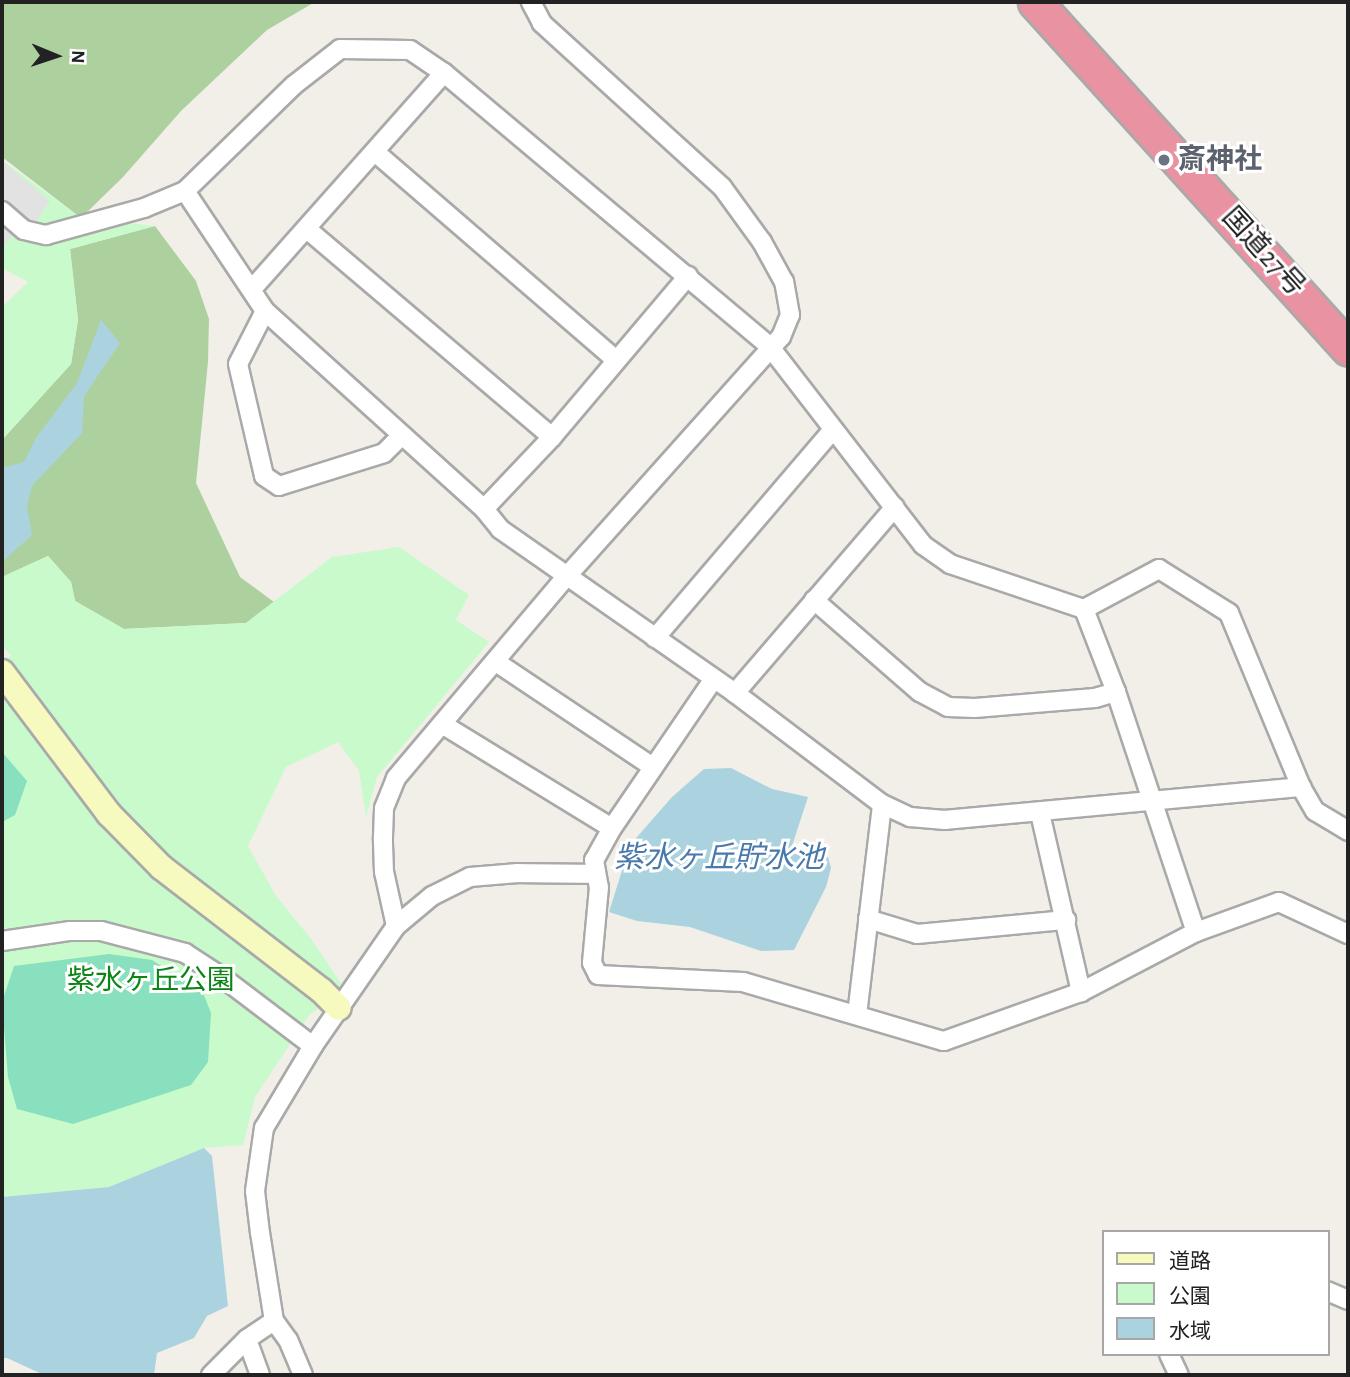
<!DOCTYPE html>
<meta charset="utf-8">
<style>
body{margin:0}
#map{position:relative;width:1350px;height:1377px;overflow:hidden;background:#f2efe9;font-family:"Alegreya Sans","Noto Sans JP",sans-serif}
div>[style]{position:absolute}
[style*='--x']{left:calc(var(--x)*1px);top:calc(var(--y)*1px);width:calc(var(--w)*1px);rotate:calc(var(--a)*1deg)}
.forest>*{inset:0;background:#add19e}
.park>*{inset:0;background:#c8facc}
.pitch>*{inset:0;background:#88e0be}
.parking>*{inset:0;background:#e2e2e2}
.water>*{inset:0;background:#aad3df}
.roads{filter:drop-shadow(2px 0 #a9a9a9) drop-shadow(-2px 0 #a9a9a9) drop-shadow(0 2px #a9a9a9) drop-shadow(0 -2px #a9a9a9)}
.street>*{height:18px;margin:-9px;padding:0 9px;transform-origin:9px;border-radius:9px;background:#fff}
.secondary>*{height:24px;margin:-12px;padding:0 12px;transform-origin:12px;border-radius:12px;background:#f7fabf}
.highway>*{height:33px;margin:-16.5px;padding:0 16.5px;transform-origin:16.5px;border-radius:16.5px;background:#e892a2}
.dots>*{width:19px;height:19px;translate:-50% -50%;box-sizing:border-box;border:4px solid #fff;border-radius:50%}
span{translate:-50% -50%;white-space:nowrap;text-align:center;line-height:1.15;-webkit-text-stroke:6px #fff;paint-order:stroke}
.worship-label{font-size:28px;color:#5b616d;font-weight:700}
.left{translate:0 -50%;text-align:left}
.street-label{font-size:28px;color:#222}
.park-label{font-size:28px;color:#0c8416}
.water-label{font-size:30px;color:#4a7aab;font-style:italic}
.frame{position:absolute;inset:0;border:4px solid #222;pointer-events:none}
.legend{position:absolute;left:1102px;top:1230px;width:228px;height:126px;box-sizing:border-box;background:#fff;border:2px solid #a7a7a7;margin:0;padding:9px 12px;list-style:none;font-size:21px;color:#222}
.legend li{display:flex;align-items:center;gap:14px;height:35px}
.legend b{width:35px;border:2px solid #a7a7a7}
.north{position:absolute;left:21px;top:21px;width:70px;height:70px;-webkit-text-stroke:5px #fff;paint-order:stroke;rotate:92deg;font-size:19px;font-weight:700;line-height:28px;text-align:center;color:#222}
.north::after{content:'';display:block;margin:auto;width:24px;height:32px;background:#222;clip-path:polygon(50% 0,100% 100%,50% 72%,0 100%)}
</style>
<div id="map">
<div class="forest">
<div style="clip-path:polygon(2px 2px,315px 2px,267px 30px,181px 111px,123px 177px,81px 218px,2px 157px)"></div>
<div style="clip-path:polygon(155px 226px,196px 281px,209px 319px,208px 362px,196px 483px,240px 577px,274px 602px,246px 623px,124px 629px,75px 601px,71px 582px,48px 556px,2px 577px,2px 440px,71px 364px,78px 320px,70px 249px)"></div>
</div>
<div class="park">
<div style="clip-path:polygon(2px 160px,81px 218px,155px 226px,70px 249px,78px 320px,71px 364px,2px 440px,2px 307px,28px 282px,2px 268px)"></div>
<div style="clip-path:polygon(399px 547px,469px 595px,456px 620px,489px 642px,377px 777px,366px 817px,359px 771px,338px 742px,286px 767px,248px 846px,276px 896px,312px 940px,346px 991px,310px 1014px,255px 1097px,243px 1145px,204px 1148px,109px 1187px,2px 1197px,2px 663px,11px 655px,2px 646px,2px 577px,48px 556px,71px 582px,75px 601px,124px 629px,246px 623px,332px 557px)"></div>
</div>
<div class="pitch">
<div style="clip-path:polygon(2px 752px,27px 781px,15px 815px,2px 822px)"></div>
<div style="clip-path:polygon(109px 954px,152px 960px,203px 993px,211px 1013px,208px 1062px,191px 1085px,73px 1124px,17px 1109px,8px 1077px,2px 1002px,14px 966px)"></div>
</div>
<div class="parking">
<div style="clip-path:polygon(2px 161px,50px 201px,33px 226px,14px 234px,2px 247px)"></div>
</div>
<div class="water">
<div style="clip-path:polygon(101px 320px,120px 343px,84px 396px,82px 433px,32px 486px,27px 507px,32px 535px,2px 562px,2px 468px,24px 462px,36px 438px,77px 383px)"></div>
<div style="clip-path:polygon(731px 768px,772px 789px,808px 797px,792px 846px,828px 857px,831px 868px,826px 887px,794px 950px,761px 951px,690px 927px,637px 921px,609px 912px,630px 845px,672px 797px,704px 769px)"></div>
<div style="clip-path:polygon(204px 1148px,212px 1156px,228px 1306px,207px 1316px,194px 1338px,157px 1353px,154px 1375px,44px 1375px,7px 1358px,2px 1358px,2px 1197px,109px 1187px)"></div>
</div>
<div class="roads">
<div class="street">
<div style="--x:375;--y:152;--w:318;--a:40.8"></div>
<div style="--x:185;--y:191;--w:144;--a:56.3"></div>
<div style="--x:265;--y:311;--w:295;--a:42.1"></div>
<div style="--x:484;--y:509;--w:26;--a:51"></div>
<div style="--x:500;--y:529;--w:287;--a:34.9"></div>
<div style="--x:735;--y:693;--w:184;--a:37.1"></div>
<div style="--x:882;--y:804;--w:31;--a:25"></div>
<div style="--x:910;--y:817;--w:35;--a:5"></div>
<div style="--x:945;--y:820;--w:358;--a:-5.3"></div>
<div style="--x:2;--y:211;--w:29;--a:41"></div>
<div style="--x:24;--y:230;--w:23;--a:13"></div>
<div style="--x:46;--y:235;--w:102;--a:-15.4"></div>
<div style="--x:144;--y:208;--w:44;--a:-22.5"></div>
<div style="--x:185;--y:191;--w:152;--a:-44.2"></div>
<div style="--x:294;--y:85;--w:58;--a:-38"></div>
<div style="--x:340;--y:49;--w:70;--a:0.8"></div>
<div style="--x:410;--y:50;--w:41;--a:34.1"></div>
<div style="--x:444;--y:73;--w:426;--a:40"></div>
<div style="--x:770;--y:347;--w:250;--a:52.3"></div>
<div style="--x:923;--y:545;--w:33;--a:35"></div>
<div style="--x:950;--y:564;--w:141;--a:18.6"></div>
<div style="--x:1084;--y:609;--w:85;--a:-28.1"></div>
<div style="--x:1159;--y:569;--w:83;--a:32.2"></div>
<div style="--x:1229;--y:613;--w:188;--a:67.5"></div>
<div style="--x:1301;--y:787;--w:28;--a:60"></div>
<div style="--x:1315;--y:811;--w:39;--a:31"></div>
<div style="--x:308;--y:230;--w:320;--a:40.3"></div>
<div style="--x:252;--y:289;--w:289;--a:-48.4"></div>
<div style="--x:265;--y:311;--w:59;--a:117"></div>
<div style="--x:238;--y:364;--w:115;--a:76.9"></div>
<div style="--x:264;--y:476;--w:18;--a:34"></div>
<div style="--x:279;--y:486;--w:110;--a:-17.4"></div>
<div style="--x:384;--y:453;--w:24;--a:-45"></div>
<div style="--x:484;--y:509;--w:99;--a:-46.6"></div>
<div style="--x:552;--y:437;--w:211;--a:-49.8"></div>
<div style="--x:814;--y:600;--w:140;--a:41"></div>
<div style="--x:920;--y:692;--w:32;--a:28"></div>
<div style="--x:948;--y:707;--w:27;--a:2"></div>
<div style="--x:975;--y:708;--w:120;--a:-4.8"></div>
<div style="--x:1095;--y:698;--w:22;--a:-16"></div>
<div style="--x:1084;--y:609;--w:89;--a:68.9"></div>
<div style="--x:1116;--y:692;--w:253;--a:71.6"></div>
<div style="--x:655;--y:638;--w:272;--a:-49.5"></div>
<div style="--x:496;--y:662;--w:189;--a:33.8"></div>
<div style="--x:713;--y:680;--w:179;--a:124.3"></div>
<div style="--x:612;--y:828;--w:37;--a:119"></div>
<div style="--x:594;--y:860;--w:27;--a:80"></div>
<div style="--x:599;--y:887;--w:76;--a:95.3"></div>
<div style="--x:592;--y:963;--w:13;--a:63"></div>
<div style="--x:598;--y:975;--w:145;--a:2.8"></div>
<div style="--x:743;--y:982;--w:209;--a:16.4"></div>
<div style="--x:944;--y:1041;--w:145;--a:-19.7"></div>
<div style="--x:1081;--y:992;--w:130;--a:-27.6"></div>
<div style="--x:1196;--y:932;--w:88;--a:-19.9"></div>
<div style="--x:1279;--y:902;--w:76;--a:24.9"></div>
<div style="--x:735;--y:693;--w:245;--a:-49.3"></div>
<div style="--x:442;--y:724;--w:199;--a:31.5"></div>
<div style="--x:1040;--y:813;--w:184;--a:77.1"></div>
<div style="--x:868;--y:919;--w:51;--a:17"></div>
<div style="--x:917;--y:934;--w:150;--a:-5.4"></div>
<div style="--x:396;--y:926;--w:55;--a:-102.5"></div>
<div style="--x:384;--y:872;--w:35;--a:-92"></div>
<div style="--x:383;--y:837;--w:29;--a:-88"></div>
<div style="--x:384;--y:808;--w:32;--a:-68"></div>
<div style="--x:396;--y:778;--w:265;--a:-49.8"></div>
<div style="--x:567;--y:576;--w:321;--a:-48.2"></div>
<div style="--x:781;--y:337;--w:24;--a:-68"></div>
<div style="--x:790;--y:315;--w:34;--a:-100"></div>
<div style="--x:784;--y:282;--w:46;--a:-118.8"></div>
<div style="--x:762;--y:242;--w:68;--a:-126"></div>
<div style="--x:722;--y:187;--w:244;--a:-137.7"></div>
<div style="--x:542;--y:23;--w:24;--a:-118"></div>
<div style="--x:2;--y:941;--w:69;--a:-8.4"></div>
<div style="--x:70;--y:931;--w:31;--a:0"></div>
<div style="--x:101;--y:931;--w:87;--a:14.7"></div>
<div style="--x:185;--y:953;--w:44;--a:33"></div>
<div style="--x:222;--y:977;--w:114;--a:37.2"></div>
<div style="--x:857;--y:1015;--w:212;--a:-83.2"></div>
<div style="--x:1327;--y:1291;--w:23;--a:23"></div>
<div style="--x:1169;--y:1354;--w:23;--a:65"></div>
<div style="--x:211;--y:1375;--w:51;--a:-45"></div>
<div style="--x:260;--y:1375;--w:38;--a:-110"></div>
<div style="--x:247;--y:1339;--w:32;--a:-34"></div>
<div style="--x:303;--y:1375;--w:38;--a:-113"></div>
<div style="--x:288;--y:1340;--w:24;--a:-126"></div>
<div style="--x:274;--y:1321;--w:89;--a:-99"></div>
<div style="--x:260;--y:1233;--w:42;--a:-96.8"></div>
<div style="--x:255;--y:1191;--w:64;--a:-81.9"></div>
<div style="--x:264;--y:1128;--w:96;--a:-59.1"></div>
<div style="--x:313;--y:1046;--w:146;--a:-55.3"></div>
<div style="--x:396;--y:926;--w:47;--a:-39.8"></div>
<div style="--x:432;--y:896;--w:42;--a:-26.6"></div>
<div style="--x:470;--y:877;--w:48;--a:-4.8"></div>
<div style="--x:518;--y:873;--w:77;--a:0.7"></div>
</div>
<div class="secondary">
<div style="--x:2;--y:672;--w:178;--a:53"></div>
<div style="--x:109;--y:814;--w:74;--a:45.5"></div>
<div style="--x:161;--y:867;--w:202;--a:37.6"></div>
<div style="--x:321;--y:990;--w:25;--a:45"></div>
</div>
<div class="highway">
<div style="--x:1035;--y:2;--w:467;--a:47.9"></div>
</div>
</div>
<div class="dots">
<div style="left:1164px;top:160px;background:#6b7280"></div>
</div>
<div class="worship-label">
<span class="left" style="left:1178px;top:160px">斎神社</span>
</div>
<div class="street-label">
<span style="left:1263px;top:252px;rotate:48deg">国道27号</span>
</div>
<div class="park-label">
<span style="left:151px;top:981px">紫水ヶ丘公園</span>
</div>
<div class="water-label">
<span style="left:719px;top:858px">紫水ヶ丘貯水池</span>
</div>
<div class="frame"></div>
<ul class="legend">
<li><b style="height:9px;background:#f7fabf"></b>道路</li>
<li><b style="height:19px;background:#c8facc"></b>公園</li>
<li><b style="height:19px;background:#aad3df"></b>水域</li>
</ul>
<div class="north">N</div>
</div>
